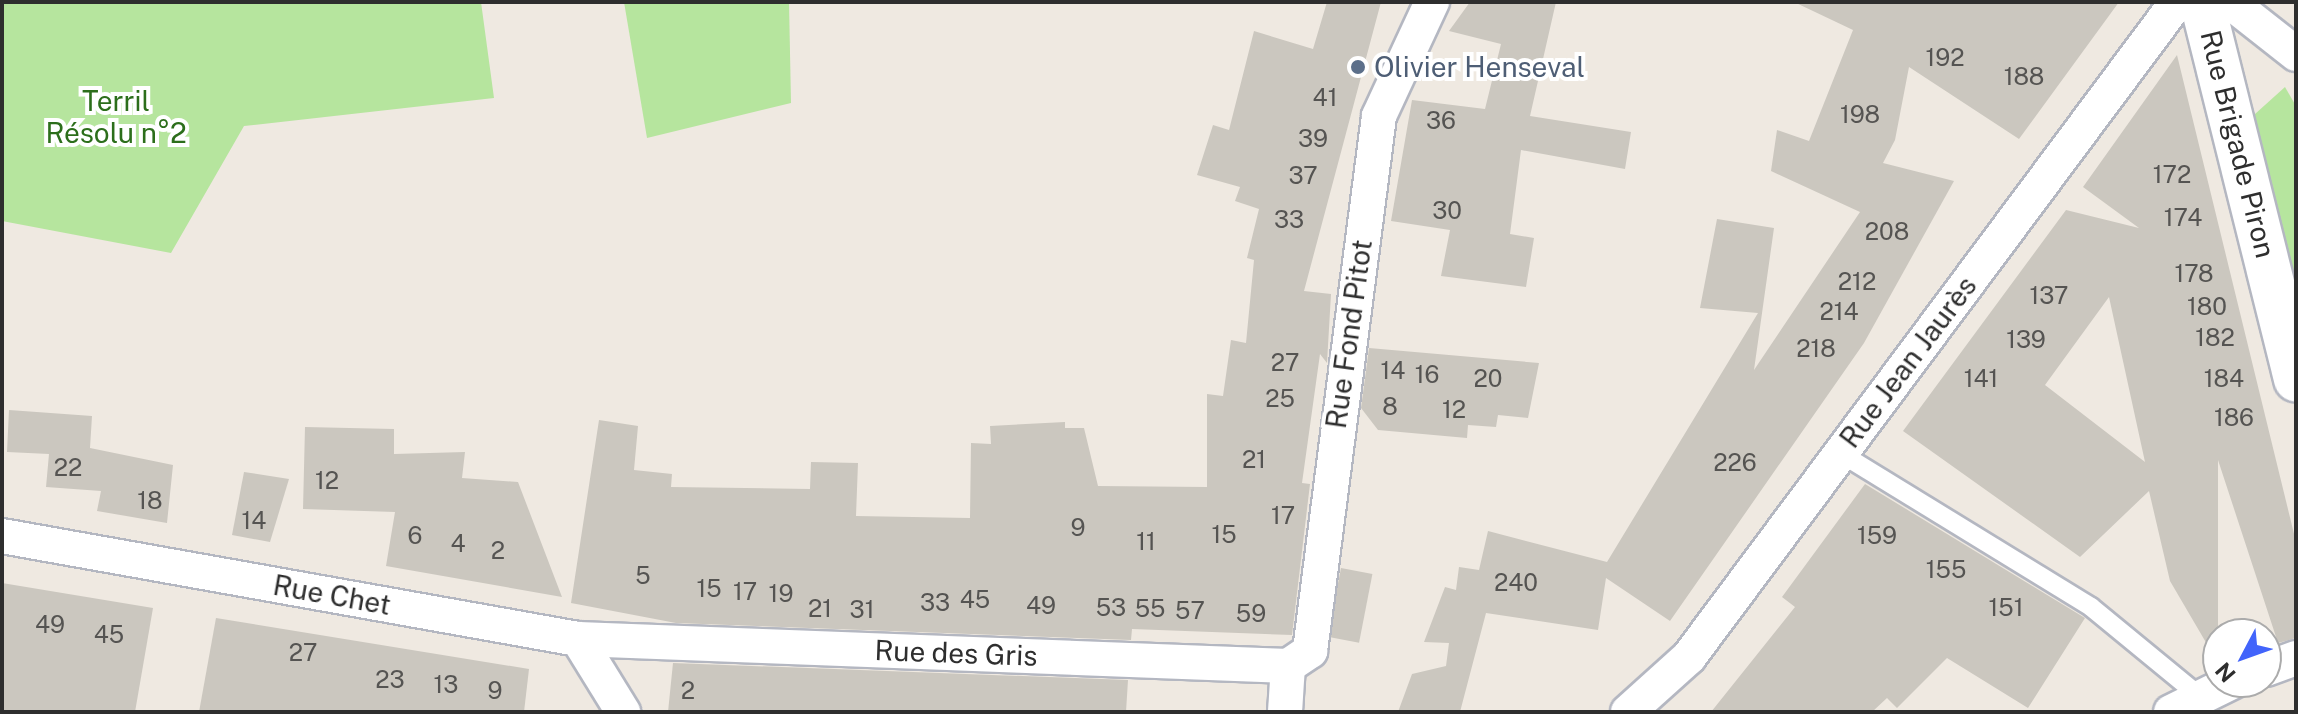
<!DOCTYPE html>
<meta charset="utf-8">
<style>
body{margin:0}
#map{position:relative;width:2298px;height:714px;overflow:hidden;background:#efe9e1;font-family:"Public Sans",sans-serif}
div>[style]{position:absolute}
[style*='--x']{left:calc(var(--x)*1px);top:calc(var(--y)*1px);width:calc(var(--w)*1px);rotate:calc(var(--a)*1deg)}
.green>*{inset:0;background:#b6e59e}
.building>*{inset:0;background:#cbc7bf;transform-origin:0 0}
.roads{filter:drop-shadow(2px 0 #b4b7c1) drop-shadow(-2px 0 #b4b7c1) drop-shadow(0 2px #b4b7c1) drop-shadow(0 -2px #b4b7c1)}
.lane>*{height:18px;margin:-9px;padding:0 9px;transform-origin:9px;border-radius:9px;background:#fff}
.street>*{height:34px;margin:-17px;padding:0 17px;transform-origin:17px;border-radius:17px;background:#fff}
.secondary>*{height:44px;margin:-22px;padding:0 22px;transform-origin:22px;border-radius:22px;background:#fff}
.dots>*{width:22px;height:22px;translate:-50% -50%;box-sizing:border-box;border:4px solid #fff;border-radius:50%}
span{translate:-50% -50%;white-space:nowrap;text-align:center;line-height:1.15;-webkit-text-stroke:8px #fff;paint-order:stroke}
.number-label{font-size:24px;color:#555452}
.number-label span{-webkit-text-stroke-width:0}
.service-label{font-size:28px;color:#4e5e75}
.left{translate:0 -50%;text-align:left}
.park-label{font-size:28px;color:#2c6e1b}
.street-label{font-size:28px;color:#2e2e2e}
.frame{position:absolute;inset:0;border:4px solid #2e2e2e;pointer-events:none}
.north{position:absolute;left:2202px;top:618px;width:80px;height:80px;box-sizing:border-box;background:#fff;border:2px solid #ababab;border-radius:50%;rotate:229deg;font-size:22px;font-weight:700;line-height:32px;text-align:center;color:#2e2e2e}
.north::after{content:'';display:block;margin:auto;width:28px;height:36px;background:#4264fb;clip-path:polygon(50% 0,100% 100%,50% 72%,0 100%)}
</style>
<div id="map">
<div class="green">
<div style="clip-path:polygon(2px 2px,481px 2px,494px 98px,244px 126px,171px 253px,2px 221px)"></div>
<div style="clip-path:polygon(624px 2px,789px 2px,791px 103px,647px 138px)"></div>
<div style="clip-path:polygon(2285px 87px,2296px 106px,2296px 355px,2235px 132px)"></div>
</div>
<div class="building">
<div style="clip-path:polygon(1327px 2px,1381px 2px,1304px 291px,1331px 294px,1327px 363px,1320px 354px,1302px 483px,1310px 484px,1292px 635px,1132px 629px,1131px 640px,676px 623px,571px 603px,599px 420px,638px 426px,634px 470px,672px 474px,671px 487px,810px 489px,811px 462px,858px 463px,856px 516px,970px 518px,971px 443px,991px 444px,990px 426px,1065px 422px,1065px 428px,1084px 428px,1098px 486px,1207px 487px,1207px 394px,1223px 396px,1231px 340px,1246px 343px,1254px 260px,1247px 258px,1259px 209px,1235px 201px,1240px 187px,1197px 175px,1213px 125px,1229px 130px,1254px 31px,1313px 49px)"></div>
<div style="clip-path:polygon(1470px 2px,1556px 2px,1530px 116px,1631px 132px,1625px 169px,1521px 150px,1510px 234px,1534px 238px,1526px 287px,1441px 276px,1450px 230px,1391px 221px,1412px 100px,1485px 109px,1501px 44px,1449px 31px)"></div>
<div style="clip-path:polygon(1794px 2px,2119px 2px,2019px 139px,1909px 67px,1895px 140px,1883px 163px,1954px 181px,1864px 343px,1670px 621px,1606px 578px,1598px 630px,1486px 613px,1460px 712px,1398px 712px,1412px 674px,1446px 666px,1449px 643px,1424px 642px,1445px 587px,1456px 590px,1459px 567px,1479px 570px,1488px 531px,1607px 562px,1758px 313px,1700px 308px,1717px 219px,1774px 228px,1754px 370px,1860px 212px,1771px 171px,1777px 130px,1809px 141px,1853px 30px)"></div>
<div style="clip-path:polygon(evenodd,2177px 55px,2296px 542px,2296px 638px,2278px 643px,2218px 460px,2218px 663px,2170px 581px,2149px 491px,2080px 557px,1903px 431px,2066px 210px,2139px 228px,2083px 187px,2177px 55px,2109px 297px,2145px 462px,2045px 385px,2109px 297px)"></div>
<div style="clip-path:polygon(1369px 348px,1539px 363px,1528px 418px,1498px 415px,1496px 427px,1468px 425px,1467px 438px,1378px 430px,1361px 408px)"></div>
<div style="clip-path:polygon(9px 410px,92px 416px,90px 448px,173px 465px,167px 523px,97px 511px,101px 491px,46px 487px,49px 454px,7px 452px)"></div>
<div style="clip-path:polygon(305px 427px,394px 429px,394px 454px,465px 452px,462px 478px,518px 482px,562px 597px,386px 566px,395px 512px,303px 509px)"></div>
<div style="clip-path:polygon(244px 472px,289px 479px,270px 542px,232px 535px)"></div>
<div style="clip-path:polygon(1865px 484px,2085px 618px,2028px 708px,1947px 658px,1897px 708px,1887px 698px,1872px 712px,1711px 712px,1795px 607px,1782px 597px)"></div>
<div style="left:1341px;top:568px;width:32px;height:70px;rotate:11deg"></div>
<div style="clip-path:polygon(2px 583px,153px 608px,135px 712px,2px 712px)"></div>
<div style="clip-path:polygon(216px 618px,529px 669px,524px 712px,199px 712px)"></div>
<div style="clip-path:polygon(673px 663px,1128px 680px,1126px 712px,668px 712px)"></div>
</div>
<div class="roads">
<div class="lane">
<div style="--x:1840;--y:453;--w:294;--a:31.5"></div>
<div style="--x:2091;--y:607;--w:139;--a:39.4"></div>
</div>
<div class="street">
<div style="--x:2230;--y:2;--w:84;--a:38.2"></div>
<div style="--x:2;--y:536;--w:585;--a:10.14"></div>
<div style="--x:578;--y:639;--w:86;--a:58.3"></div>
<div style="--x:578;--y:639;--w:711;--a:2.18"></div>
<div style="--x:1288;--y:666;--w:27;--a:-34"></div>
<div style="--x:1310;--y:651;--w:539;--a:-82.65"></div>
<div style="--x:1379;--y:116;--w:126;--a:-65.1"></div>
<div style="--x:2266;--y:669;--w:32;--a:-20"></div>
<div style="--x:1285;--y:712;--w:46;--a:-86.3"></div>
<div style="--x:1628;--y:712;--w:82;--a:-42"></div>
<div style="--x:1689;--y:657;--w:817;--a:-53.31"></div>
<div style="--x:2171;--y:712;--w:68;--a:-26.2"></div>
</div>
<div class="secondary">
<div style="--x:2202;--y:2;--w:389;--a:76"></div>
</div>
</div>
<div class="dots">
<div style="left:1358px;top:67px;background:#5c6f8a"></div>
</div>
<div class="number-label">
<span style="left:1945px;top:58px">192</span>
<span style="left:2024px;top:77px">188</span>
<span style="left:1325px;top:98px">41</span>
<span style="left:1860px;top:115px">198</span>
<span style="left:1441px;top:121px">36</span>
<span style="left:1313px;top:139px">39</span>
<span style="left:2172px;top:175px">172</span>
<span style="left:1303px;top:176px">37</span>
<span style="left:1447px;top:211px">30</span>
<span style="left:2183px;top:218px">174</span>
<span style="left:1289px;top:220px">33</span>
<span style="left:1887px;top:232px">208</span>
<span style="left:2194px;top:274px">178</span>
<span style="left:1857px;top:282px">212</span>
<span style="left:2049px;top:296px">137</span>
<span style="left:2207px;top:307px">180</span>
<span style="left:1839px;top:312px">214</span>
<span style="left:2215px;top:338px">182</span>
<span style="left:2026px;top:340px">139</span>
<span style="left:1816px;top:349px">218</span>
<span style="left:1285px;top:363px">27</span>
<span style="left:1393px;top:371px">14</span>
<span style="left:1427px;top:375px">16</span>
<span style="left:1488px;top:379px">20</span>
<span style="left:1981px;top:379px">141</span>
<span style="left:2224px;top:379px">184</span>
<span style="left:1280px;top:399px">25</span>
<span style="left:1390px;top:407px">8</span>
<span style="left:1454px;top:410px">12</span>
<span style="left:2234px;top:418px">186</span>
<span style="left:1254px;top:460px">21</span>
<span style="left:1735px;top:463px">226</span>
<span style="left:68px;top:468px">22</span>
<span style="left:327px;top:481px">12</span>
<span style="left:150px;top:501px">18</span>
<span style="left:1283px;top:516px">17</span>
<span style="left:254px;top:521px">14</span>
<span style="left:1078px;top:528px">9</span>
<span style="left:1224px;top:535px">15</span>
<span style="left:415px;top:536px">6</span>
<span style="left:1877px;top:536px">159</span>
<span style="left:1146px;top:542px">11</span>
<span style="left:458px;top:544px">4</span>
<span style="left:498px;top:551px">2</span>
<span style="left:1946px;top:570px">155</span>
<span style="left:643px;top:576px">5</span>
<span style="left:1516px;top:583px">240</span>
<span style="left:709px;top:589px">15</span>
<span style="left:745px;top:592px">17</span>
<span style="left:781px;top:594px">19</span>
<span style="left:975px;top:600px">45</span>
<span style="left:935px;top:603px">33</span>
<span style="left:1041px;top:606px">49</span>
<span style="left:1111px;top:608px">53</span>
<span style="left:2006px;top:608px">151</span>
<span style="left:820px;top:609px">21</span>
<span style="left:1150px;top:609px">55</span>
<span style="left:862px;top:610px">31</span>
<span style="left:1190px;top:611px">57</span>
<span style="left:1251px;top:614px">59</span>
<span style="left:50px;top:625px">49</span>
<span style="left:109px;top:635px">45</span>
<span style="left:303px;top:653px">27</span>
<span style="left:390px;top:680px">23</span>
<span style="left:446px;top:685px">13</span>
<span style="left:495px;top:691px">9</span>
<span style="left:688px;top:691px">2</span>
</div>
<div class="service-label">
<span class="left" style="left:1374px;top:67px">Olivier Henseval</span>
</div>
<div class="park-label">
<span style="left:116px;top:117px">Terril<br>Résolu n°2</span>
</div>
<div class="street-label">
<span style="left:2238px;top:144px;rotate:76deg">Rue Brigade Piron</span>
<span style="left:1349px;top:334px;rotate:-82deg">Rue Fond Pitot</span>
<span style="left:1908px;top:362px;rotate:-53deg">Rue Jean Jaurès</span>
<span style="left:332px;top:595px;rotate:10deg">Rue Chet</span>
<span style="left:956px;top:653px;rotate:2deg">Rue des Gris</span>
</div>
<div class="frame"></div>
<div class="north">N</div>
</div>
